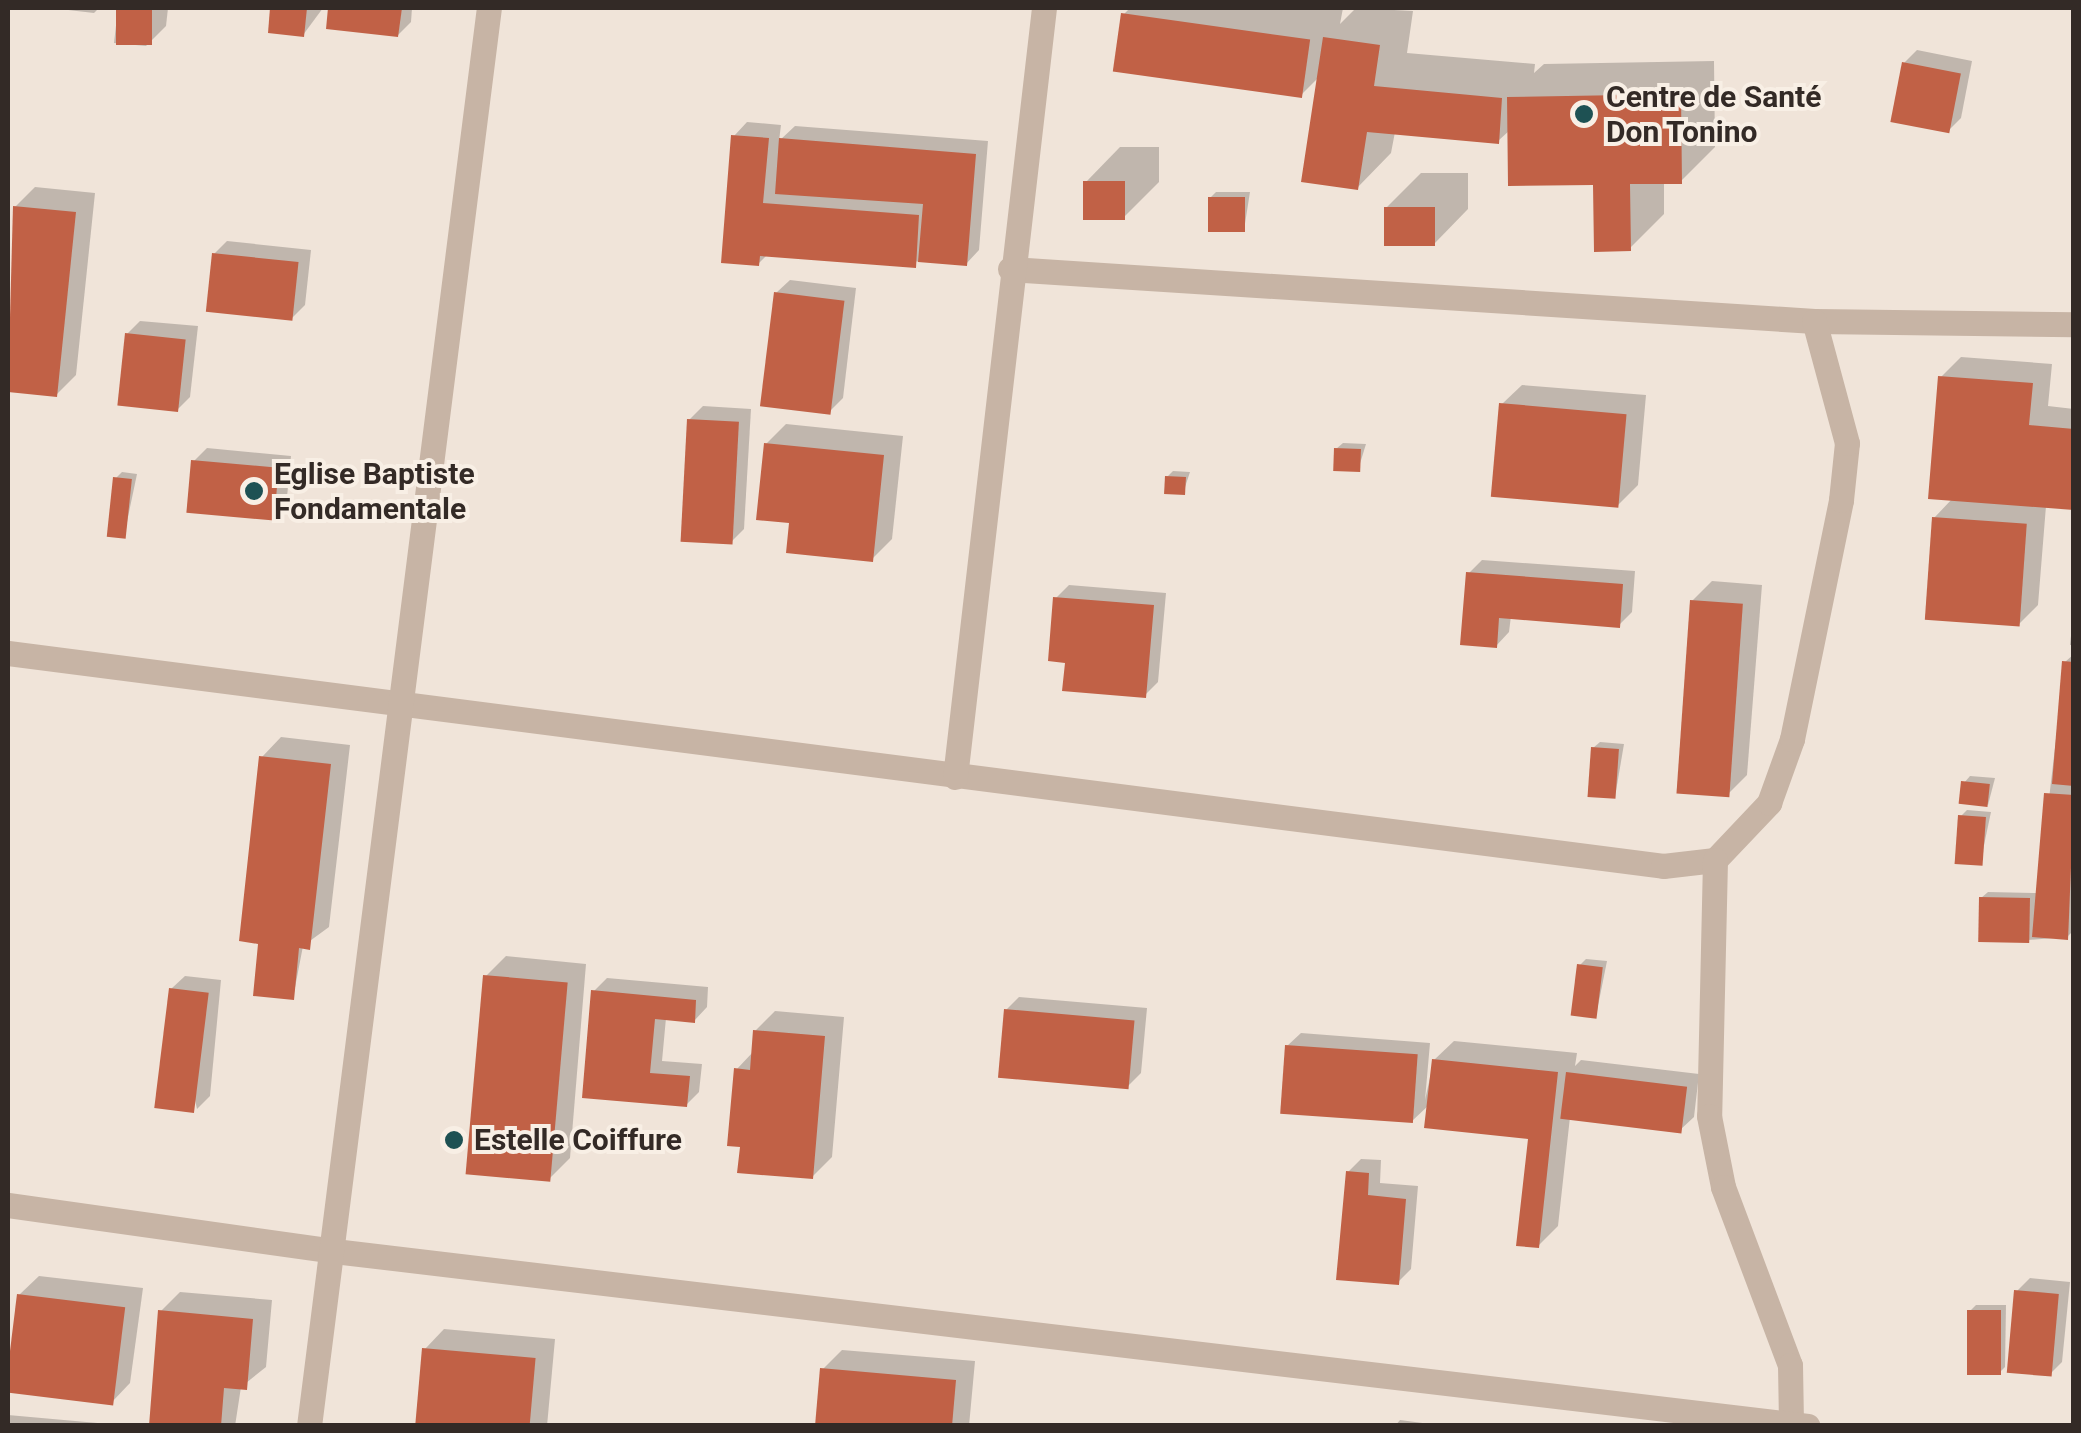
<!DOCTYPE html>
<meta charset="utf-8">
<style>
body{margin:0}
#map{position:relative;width:2081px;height:1433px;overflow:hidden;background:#f0e4d9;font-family:Roboto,sans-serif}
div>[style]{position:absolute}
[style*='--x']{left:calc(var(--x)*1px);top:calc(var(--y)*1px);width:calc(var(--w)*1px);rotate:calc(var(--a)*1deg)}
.shadow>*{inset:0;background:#0003}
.building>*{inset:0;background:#c16146;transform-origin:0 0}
.street>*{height:25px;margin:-12.5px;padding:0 12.5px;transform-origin:12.5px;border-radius:12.5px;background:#c7b4a5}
.dots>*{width:28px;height:28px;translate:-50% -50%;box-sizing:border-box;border:5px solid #f8efe5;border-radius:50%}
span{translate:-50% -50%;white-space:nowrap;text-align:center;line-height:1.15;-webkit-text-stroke:8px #f8efe5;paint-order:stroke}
.poi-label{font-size:30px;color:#332a26;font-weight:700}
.left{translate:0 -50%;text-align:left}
.frame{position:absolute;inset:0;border:10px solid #332a26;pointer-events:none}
</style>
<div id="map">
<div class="shadow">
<div style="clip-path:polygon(51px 8px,99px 8px,94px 13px)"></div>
<div style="clip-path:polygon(118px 8px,168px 8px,166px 26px,146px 46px,114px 43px)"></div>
<div style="clip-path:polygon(273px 8px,323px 8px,303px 35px,270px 31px)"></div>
<div style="clip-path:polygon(331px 8px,412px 8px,411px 22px,398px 35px,329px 27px)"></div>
<div style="clip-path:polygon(1130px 8px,1343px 8px,1340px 24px,1356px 8px,1413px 11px,1407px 53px,1535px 64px,1534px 73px,1544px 64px,1714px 61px,1715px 147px,1681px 181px,1664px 181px,1664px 214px,1630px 248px,1595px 183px,1510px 130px,1498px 141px,1395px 132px,1391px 153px,1357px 188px,1320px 76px,1300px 96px,1124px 14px)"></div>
<div style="clip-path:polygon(1917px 50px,1972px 61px,1961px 118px,1948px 131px,1904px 63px)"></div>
<div style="clip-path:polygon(747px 122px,781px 125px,779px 141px,795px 126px,988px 141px,979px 250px,966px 264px,768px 254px,758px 264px,734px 136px)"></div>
<div style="clip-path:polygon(1120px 147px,1159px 147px,1159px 182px,1125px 216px,1086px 182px)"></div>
<div style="clip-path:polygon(1421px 173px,1468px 173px,1468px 209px,1434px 244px,1386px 208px)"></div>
<div style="clip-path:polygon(35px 187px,95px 193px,76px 375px,56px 395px,8px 390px,15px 207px)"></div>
<div style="clip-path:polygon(1216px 192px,1250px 192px,1244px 230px,1210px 198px)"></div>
<div style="clip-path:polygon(227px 241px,311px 250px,305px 305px,292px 318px,214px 254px)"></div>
<div style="clip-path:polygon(790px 280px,856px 288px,843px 398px,830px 411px,776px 293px)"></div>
<div style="clip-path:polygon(140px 321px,198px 326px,190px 397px,177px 410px,127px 334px)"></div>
<div style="clip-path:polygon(1961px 357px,2052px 364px,2048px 406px,2074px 409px,2074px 508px,2046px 506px,2038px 605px,2018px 625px,1934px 518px,1953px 498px,1941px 377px)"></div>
<div style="clip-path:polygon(1522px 385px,1646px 395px,1638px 485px,1618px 505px,1502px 404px)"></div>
<div style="clip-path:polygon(703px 406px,751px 409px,744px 529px,731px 542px,689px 420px)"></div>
<div style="clip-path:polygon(786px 424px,903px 436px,892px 539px,872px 559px,792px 520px,766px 444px)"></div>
<div style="clip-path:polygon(1343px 443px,1366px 444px,1358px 470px,1336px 449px)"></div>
<div style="clip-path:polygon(207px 448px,291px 456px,286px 507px,273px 520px,194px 461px)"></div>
<div style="clip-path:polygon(1173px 471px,1190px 472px,1183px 493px,1167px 477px)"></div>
<div style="clip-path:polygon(122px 472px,137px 474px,124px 536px,116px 478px)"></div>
<div style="clip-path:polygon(1482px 560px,1635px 571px,1632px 612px,1619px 625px,1511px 616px,1509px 632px,1496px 646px,1469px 573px)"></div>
<div style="clip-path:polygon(1712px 581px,1762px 585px,1747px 775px,1727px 795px,1692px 601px)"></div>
<div style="clip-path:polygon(1069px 585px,1166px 593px,1158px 682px,1145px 695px,1067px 660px,1056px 598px)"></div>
<div style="clip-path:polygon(2074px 608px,2074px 645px,2070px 645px)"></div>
<div style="clip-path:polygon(2074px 654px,2074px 930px,2067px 937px,2028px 940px,1981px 898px,1988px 892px,2038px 893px,2065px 662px)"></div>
<div style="clip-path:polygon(281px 737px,350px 745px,329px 927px,303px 946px,293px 998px,261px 946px,262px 757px)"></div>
<div style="clip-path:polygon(1600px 742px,1624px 744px,1615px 797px,1593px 748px)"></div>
<div style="clip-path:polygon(1970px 776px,1995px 778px,1988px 805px,1964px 783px)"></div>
<div style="clip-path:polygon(1967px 810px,1991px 812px,1980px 864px,1961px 816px)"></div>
<div style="clip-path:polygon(506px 956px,586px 964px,570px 1158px,550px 1178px,486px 976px)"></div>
<div style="clip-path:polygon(1586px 959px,1607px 961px,1596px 1016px,1580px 965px)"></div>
<div style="clip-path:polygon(185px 976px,221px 980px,210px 1096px,197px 1109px,171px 989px)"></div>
<div style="clip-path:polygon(607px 978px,708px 987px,707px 1007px,694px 1021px,666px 1018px,662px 1061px,702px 1064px,699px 1092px,686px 1105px,585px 1096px,594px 991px)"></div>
<div style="clip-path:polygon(1019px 997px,1147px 1008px,1141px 1073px,1128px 1086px,1006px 1010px)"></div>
<div style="clip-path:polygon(775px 1011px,844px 1017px,832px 1157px,812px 1177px,742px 1145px,736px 1070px,753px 1052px,755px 1031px)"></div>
<div style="clip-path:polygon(1301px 1033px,1430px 1043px,1425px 1100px,1434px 1060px,1454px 1041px,1577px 1053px,1575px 1066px,1581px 1060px,1699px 1074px,1694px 1117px,1680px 1130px,1570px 1117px,1558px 1226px,1538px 1246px,1530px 1137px,1430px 1104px,1411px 1122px,1287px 1046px)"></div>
<div style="clip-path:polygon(1361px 1159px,1381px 1160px,1380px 1183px,1418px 1186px,1411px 1269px,1398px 1282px,1348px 1172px)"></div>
<div style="clip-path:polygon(39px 1276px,143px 1288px,130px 1383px,111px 1403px,8px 1390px,19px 1295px)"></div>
<div style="clip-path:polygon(2030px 1278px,2070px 1282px,2062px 1362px,2049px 1375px,2017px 1291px)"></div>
<div style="clip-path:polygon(180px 1292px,272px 1300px,266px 1367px,241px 1387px,235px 1426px,151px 1426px,161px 1311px)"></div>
<div style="clip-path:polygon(1976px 1305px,2006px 1305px,2005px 1367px,1999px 1373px,1970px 1311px)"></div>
<div style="clip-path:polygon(444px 1329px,555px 1339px,547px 1426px,418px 1426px,425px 1349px)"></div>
<div style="clip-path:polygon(842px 1350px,975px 1361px,969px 1426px,817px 1426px,822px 1370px)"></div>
<div style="clip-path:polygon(8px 1415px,131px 1426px,8px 1426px)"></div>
<div style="clip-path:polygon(1400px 1420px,1445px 1426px,1395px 1426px)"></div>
</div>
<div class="building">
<div style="left:116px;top:8px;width:36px;height:37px"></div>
<div style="clip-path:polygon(270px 8px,307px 8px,304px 37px,268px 33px)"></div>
<div style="clip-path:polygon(328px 8px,402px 8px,398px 37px,326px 29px)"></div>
<div style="left:1121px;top:13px;width:191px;height:59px;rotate:8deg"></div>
<div style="clip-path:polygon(1323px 37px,1380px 45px,1374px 86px,1502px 98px,1499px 144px,1367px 132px,1358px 190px,1301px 182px)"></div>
<div style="left:1902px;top:62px;width:60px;height:61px;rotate:11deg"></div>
<div style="clip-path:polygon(1681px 94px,1682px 184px,1630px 184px,1631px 251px,1594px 252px,1593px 185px,1508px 186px,1507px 97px)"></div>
<div style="clip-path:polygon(731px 135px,769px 138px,763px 203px,919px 215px,916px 268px,760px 256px,759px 266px,721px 263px)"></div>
<div style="clip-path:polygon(779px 138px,976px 154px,967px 266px,918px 262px,923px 204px,775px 194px)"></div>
<div style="left:1083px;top:181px;width:42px;height:39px"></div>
<div style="left:1208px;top:197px;width:37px;height:35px"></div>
<div style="clip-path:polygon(13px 206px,76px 212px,57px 397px,8px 392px)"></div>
<div style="left:1384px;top:207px;width:51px;height:39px"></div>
<div style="left:212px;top:253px;width:87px;height:59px;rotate:6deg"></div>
<div style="left:774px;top:292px;width:71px;height:115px;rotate:7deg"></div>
<div style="left:125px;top:333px;width:61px;height:73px;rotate:6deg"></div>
<div style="clip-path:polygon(1938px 376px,2033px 383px,2029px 425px,2074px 429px,2074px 510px,1928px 499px)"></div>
<div style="left:1499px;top:403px;width:128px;height:94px;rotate:5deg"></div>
<div style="left:687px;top:419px;width:52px;height:123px;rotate:3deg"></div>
<div style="clip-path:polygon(764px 443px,884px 455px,873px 562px,786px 553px,789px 523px,756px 520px)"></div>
<div style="left:1334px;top:448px;width:27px;height:23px;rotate:2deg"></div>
<div style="left:191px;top:460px;width:88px;height:53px;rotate:5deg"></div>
<div style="left:1165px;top:476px;width:21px;height:18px;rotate:3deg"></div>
<div style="left:113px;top:477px;width:19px;height:60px;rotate:6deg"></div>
<div style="left:1932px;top:517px;width:95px;height:103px;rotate:4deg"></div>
<div style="clip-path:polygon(1466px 572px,1623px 584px,1620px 628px,1499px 618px,1497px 648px,1460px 645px)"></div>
<div style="clip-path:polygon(1053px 597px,1154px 605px,1146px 698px,1062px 691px,1065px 663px,1048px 661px)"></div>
<div style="left:1690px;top:600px;width:53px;height:194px;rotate:4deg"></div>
<div style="clip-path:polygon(2062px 661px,2074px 662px,2074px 786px,2052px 784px)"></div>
<div style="left:1591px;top:747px;width:28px;height:50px;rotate:4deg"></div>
<div style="clip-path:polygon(259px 756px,331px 764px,310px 950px,299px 948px,294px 1000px,253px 996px,258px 944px,239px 941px)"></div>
<div style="left:1961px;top:781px;width:29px;height:23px;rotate:6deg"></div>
<div style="clip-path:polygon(2044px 793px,2074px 795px,2068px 940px,2032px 937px)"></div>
<div style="left:1958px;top:815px;width:28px;height:49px;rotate:4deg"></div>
<div style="left:1979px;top:897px;width:51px;height:45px;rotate:1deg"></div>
<div style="left:1577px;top:964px;width:26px;height:52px;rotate:7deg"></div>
<div style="left:483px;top:975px;width:85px;height:200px;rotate:5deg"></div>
<div style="left:169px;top:988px;width:40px;height:121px;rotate:7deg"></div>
<div style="clip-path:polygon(591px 990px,696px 1000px,695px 1023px,655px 1019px,650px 1073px,690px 1076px,687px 1107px,582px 1098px)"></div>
<div style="left:1004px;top:1009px;width:131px;height:69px;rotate:5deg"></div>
<div style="clip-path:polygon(753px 1030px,825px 1036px,813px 1179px,737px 1173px,740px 1147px,727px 1146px,734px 1068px,750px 1070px)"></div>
<div style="left:1285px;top:1045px;width:133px;height:69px;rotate:4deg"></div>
<div style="clip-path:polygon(1432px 1059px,1558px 1072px,1539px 1248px,1516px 1246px,1528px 1139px,1424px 1128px)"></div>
<div style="left:1566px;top:1072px;width:122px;height:47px;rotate:7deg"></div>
<div style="clip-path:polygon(1346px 1171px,1369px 1173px,1368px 1195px,1406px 1199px,1399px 1285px,1336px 1280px)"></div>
<div style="left:2014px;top:1290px;width:45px;height:83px;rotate:5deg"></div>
<div style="left:17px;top:1294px;width:109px;height:99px;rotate:7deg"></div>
<div style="clip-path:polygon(158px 1310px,253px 1319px,247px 1390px,224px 1388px,221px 1426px,149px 1426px)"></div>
<div style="left:1967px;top:1310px;width:34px;height:65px"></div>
<div style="left:422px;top:1348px;width:114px;height:78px;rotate:5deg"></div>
<div style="clip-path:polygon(820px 1368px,956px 1380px,952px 1426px,815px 1426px)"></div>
</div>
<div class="street">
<div style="--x:1010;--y:269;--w:806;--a:3.7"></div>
<div style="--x:1814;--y:321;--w:260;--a:0.7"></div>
<div style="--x:8;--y:653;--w:1669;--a:7.33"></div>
<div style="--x:1663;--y:866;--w:52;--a:-6.6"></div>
<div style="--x:1715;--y:860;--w:79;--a:-46.5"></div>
<div style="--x:1769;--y:803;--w:68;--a:-70.2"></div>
<div style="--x:1792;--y:739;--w:244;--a:-78.4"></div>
<div style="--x:1841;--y:500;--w:57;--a:-84"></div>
<div style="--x:1847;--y:443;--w:126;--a:-105.1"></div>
<div style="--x:955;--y:777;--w:774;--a:-83.4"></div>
<div style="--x:1715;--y:860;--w:256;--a:91.3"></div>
<div style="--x:1709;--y:1116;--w:72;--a:78.8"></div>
<div style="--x:1723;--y:1187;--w:190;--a:69.4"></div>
<div style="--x:1790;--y:1365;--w:57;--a:89"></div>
<div style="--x:8;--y:1205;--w:329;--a:8"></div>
<div style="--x:334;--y:1251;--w:1484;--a:6.77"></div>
<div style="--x:309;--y:1426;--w:1429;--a:-82.77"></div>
</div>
<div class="dots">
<div style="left:1584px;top:114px;background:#1e5153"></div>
<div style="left:254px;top:491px;background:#1e5153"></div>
<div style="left:454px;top:1140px;background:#1e5153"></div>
</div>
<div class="poi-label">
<span class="left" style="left:1606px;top:114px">Centre de Santé<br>Don Tonino</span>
<span class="left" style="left:274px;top:491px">Eglise Baptiste<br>Fondamentale</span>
<span class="left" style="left:474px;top:1140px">Estelle Coiffure</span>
</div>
<div class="frame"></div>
</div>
